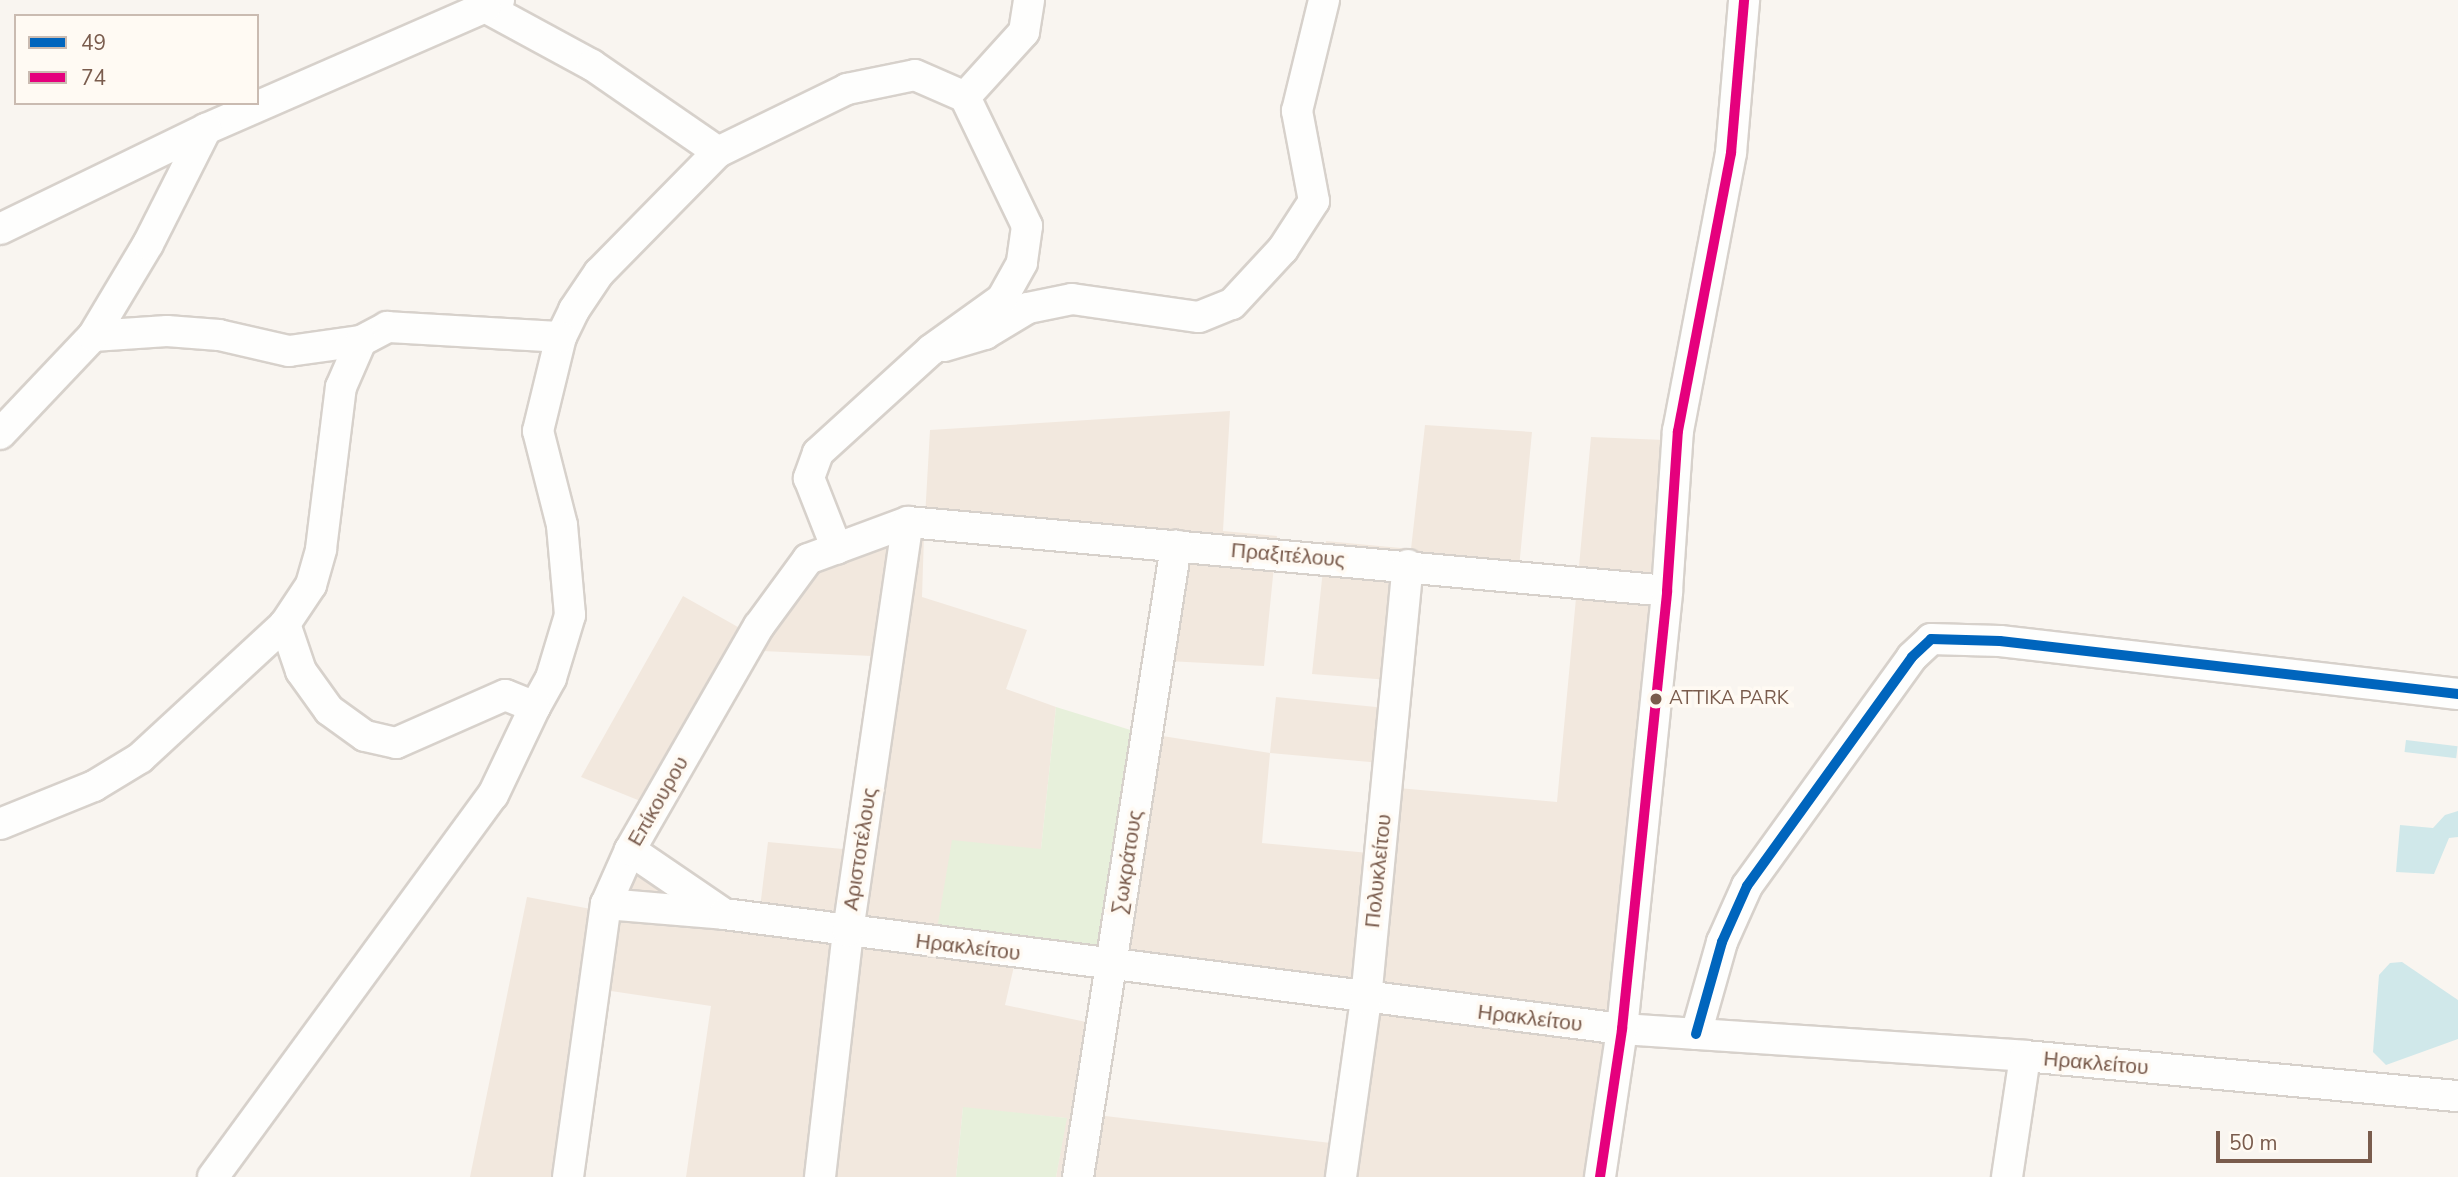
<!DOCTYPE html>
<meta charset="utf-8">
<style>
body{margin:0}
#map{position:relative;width:2458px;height:1177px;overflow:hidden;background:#f9f5f0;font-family:"Nunito Sans",sans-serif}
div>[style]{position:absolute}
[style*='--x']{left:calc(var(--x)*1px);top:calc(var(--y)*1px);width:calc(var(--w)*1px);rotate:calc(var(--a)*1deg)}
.residential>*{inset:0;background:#f2e8de}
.green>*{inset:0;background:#e7f0db}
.water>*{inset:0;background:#d0e8ea;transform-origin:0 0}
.roads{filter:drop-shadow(2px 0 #d7d1cb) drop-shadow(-2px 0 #d7d1cb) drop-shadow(0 2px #d7d1cb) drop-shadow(0 -2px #d7d1cb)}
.minor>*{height:30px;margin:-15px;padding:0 15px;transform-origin:15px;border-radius:15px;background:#fefefd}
.bus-1>*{height:10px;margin:-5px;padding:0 5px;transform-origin:5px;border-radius:5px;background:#0065bd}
.bus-2>*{height:10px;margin:-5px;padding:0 5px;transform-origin:5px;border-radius:5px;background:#e5007d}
.dots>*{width:19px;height:19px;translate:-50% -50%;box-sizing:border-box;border:4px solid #fffaf3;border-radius:50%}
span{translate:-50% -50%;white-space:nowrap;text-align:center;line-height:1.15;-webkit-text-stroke:7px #fffaf3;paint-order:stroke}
.bus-label{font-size:19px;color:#7a5c4d}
.left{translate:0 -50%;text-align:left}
.street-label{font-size:21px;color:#7a5c4d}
.legend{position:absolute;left:14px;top:14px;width:245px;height:91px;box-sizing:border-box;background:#fffaf3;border:2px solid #cabbb1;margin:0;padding:9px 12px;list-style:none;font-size:21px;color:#7a5c4d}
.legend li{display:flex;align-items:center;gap:14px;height:35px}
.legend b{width:35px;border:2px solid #cabbb1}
.scale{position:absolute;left:2216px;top:1131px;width:156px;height:32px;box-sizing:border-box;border:4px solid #7a5c4d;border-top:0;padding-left:9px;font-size:21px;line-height:24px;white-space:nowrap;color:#7a5c4d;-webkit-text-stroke:5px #fffaf3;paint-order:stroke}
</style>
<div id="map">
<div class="residential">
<div style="clip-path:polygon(1230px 411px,1223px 531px,1277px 536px,1264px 666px,1148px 660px,1165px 555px,924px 535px,922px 597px,1027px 630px,1006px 689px,1056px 707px,1041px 850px,1005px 1005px,1110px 1027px,1097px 1115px,1339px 1144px,1360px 1003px,1100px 969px,1137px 732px,1270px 753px,1276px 697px,1386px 708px,1381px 763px,1270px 753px,1262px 843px,1369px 853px,1375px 786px,1557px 802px,1591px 437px,1664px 440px,1609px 1177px,1056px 1177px,1066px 1118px,963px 1108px,956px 1177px,686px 1177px,711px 1006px,611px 991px,577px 1177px,470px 1177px,527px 897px,591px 909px,631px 835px,719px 912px,759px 916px,768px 842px,843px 849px,872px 656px,761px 651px,665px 811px,581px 777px,683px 596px,766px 643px,815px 568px,889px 538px,924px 535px,930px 430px)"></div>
<div style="clip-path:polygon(1425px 425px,1532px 432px,1517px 589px,1398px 578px,1389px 680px,1312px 674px,1326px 541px,1411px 549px)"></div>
</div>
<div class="green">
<div style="clip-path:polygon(1056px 707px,1137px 732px,1100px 969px,936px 935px,952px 840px,1041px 849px)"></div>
<div style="clip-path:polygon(963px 1107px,1067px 1118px,1056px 1177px,956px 1177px)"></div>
</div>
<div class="water">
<div style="left:2406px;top:740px;width:52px;height:12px;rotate:7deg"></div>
<div style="clip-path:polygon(2458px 811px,2458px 837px,2449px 838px,2434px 874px,2396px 872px,2400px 825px,2433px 828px,2445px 815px)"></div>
<div style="clip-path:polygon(2402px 962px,2458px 1000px,2458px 1039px,2386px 1065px,2373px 1052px,2379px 975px,2390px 963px)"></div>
</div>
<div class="roads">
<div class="minor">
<div style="--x:499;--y:0;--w:16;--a:153"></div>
<div style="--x:485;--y:7;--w:122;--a:28.5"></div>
<div style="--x:592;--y:65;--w:153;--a:34.6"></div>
<div style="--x:965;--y:97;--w:88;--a:-47.8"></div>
<div style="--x:1024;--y:32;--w:32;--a:-81"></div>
<div style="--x:0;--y:229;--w:229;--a:-25.9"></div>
<div style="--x:206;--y:129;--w:305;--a:-23.6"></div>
<div style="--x:93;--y:336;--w:74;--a:-3.9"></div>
<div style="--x:167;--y:331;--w:52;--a:4.4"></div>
<div style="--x:219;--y:335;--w:72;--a:12.9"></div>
<div style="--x:289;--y:351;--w:73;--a:-7.9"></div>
<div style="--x:944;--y:346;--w:43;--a:-16.3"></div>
<div style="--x:985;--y:334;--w:50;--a:-31.2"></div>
<div style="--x:1028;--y:308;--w:45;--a:-11.6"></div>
<div style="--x:1072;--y:299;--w:128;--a:8.1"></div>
<div style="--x:1199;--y:317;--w:35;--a:-22"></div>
<div style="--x:1232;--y:304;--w:75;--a:-47.2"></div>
<div style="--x:1283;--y:249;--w:57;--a:-57.1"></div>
<div style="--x:1314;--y:201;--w:92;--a:-100.7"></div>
<div style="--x:1297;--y:111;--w:114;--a:-76.3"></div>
<div style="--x:0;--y:434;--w:135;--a:-46.5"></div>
<div style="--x:93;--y:336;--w:107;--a:-59.1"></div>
<div style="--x:148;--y:244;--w:129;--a:-63.2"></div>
<div style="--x:535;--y:707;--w:33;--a:-61"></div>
<div style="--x:551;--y:678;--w:66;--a:-73.2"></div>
<div style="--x:570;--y:615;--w:90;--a:-95.1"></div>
<div style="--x:562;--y:525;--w:97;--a:-104.3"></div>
<div style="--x:538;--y:431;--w:97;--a:-76.3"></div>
<div style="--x:561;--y:337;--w:30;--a:-64"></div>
<div style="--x:574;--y:310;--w:45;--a:-56"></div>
<div style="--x:599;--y:273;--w:170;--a:-45.5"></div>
<div style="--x:718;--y:152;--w:144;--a:-26"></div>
<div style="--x:847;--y:89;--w:69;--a:-11.6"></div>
<div style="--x:915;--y:75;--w:55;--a:23.7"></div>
<div style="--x:965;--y:97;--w:143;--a:64.3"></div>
<div style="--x:1027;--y:226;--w:37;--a:98"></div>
<div style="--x:1022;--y:263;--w:41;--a:119.1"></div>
<div style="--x:1002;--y:299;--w:87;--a:144.3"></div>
<div style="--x:931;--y:350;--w:153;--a:137.7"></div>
<div style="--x:818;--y:453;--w:27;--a:110"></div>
<div style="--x:809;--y:478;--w:76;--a:68.5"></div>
<div style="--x:0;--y:824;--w:101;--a:-22"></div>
<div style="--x:94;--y:786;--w:54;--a:-31.3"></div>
<div style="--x:140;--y:758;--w:197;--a:-42.7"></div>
<div style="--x:630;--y:850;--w:110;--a:34.3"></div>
<div style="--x:606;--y:904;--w:118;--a:4.8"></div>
<div style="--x:724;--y:914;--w:905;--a:7.3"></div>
<div style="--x:1622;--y:1029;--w:404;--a:3.8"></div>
<div style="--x:2025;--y:1056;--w:435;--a:5.3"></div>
<div style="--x:1696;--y:1034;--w:96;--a:-74.2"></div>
<div style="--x:1722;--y:942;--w:61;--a:-65.9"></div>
<div style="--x:1747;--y:886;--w:282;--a:-54.2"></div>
<div style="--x:1912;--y:657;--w:26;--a:-43"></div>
<div style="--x:1931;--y:639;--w:69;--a:1.7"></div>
<div style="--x:2000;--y:641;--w:461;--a:6.6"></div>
<div style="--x:213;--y:1177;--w:474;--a:-53.8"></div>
<div style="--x:493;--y:795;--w:98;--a:-64.5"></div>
<div style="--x:535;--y:707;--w:32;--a:-158"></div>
<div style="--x:505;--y:695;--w:119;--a:156.2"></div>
<div style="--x:396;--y:743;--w:32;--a:-167"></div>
<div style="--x:365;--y:736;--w:44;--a:-144.2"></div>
<div style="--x:329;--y:710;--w:48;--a:-125.7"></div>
<div style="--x:301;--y:671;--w:50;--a:-108.8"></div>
<div style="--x:285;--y:624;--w:47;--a:-56.3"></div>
<div style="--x:311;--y:585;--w:37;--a:-74"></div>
<div style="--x:321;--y:549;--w:163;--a:-83"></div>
<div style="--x:341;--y:387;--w:50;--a:-66.5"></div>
<div style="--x:361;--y:341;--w:30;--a:-28"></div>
<div style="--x:387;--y:327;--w:174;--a:3.3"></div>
<div style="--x:568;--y:1177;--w:276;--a:-82.1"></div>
<div style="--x:606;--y:904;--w:59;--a:-66"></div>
<div style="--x:630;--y:850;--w:258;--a:-60.1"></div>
<div style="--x:759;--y:626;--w:83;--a:-53.8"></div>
<div style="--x:808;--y:559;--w:107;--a:-20.3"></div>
<div style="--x:908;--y:522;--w:762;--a:5.19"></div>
<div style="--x:820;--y:1177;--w:248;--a:-83.5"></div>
<div style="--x:848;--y:931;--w:413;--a:-81.7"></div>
<div style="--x:1078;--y:1177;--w:639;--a:-81.17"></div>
<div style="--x:1341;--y:1177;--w:180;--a:-82"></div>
<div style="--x:1366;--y:999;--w:436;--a:-84.5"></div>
<div style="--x:1600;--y:1177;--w:150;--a:-81.5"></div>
<div style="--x:1622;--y:1029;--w:440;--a:-84.1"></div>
<div style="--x:1667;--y:591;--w:160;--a:-86.1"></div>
<div style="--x:1678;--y:431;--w:283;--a:-79.2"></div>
<div style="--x:1731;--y:153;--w:154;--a:-85.1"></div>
<div style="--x:2007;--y:1177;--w:122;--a:-81.5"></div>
</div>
</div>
<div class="bus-1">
<div style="--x:1696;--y:1034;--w:96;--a:-74.2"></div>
<div style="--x:1722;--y:942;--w:61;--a:-65.9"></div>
<div style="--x:1747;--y:886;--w:282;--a:-54.2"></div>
<div style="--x:1912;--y:657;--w:26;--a:-43"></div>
<div style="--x:1931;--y:639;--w:69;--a:1.7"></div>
<div style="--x:2000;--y:641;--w:461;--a:6.6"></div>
</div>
<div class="bus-2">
<div style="--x:1600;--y:1177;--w:150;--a:-81.5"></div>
<div style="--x:1622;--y:1029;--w:440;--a:-84.1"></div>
<div style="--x:1667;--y:591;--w:160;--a:-86.1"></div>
<div style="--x:1678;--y:431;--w:283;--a:-79.2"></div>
<div style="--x:1731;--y:153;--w:154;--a:-85.1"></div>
</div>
<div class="dots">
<div style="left:1656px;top:699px;background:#7a5c4d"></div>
</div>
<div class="bus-label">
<span class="left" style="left:1669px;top:699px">ATTIKA PARK</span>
</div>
<div class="street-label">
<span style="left:1288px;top:555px;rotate:5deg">Πραξιτέλους</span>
<span style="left:658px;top:801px;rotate:-60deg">Επίκουρου</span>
<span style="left:860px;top:849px;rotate:-81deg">Αριστοτέλους</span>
<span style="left:1127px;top:862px;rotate:-81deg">Σωκράτους</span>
<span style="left:1378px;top:871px;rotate:-84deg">Πολυκλείτου</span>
<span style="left:968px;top:947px;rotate:7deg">Ηρακλείτου</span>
<span style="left:1530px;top:1018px;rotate:7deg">Ηρακλείτου</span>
<span style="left:2096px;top:1063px;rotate:5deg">Ηρακλείτου</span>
</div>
<ul class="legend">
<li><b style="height:9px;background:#0065bd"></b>49</li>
<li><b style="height:9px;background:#e5007d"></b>74</li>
</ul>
<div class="scale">50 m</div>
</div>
